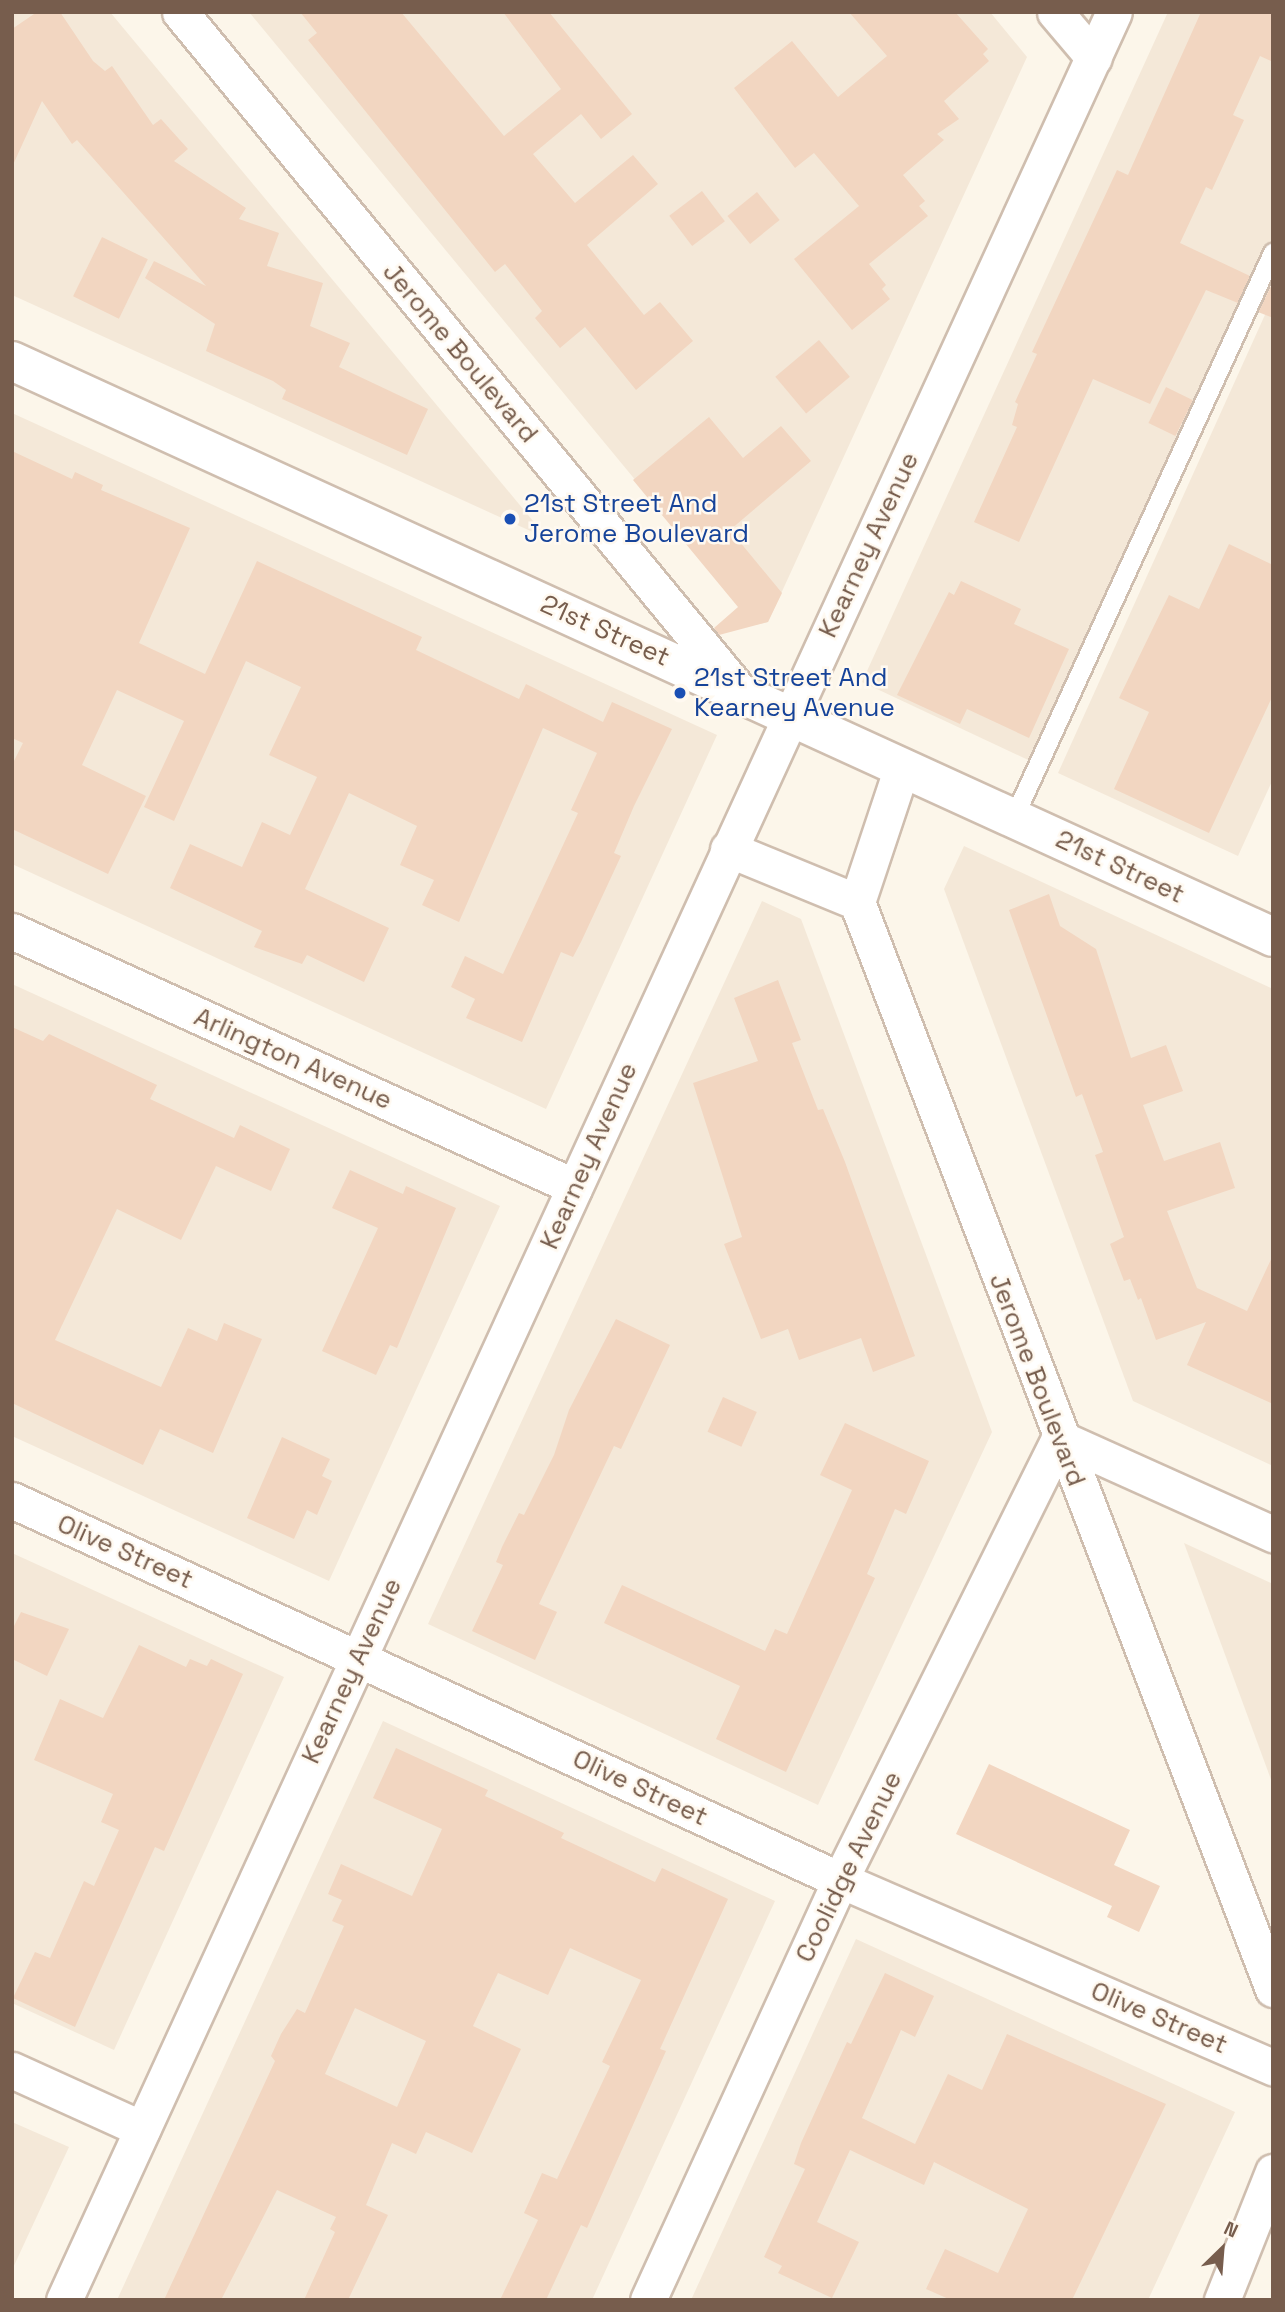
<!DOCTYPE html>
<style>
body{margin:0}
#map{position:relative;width:1285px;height:2312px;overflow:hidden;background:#fcf6ea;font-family:"Space Grotesk",sans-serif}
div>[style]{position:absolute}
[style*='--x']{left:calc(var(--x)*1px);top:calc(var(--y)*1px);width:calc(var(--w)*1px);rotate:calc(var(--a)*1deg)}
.residential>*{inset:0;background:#f4e8d8}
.building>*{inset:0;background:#f2d6c1;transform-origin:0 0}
.roads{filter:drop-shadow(2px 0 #cfbeaf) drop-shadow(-2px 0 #cfbeaf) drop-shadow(0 2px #cfbeaf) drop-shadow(0 -2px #cfbeaf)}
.service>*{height:18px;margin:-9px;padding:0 9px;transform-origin:9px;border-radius:9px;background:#fff}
.minor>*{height:35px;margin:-17.5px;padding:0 17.5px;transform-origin:17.5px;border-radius:17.5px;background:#fff}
.tertiary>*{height:38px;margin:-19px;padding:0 19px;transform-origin:19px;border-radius:19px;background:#fff}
.dots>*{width:19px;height:19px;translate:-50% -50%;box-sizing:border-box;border:4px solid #fff9f0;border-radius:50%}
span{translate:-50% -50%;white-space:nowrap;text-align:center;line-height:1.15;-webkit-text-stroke:5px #fff9f0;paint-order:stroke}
.street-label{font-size:26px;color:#775d4d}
.transit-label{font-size:26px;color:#164399}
.left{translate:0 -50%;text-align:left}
.frame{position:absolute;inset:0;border:14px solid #775d4d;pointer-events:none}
.north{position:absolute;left:1187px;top:2214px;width:70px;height:70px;-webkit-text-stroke:5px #fff9f0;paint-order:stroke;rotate:25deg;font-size:19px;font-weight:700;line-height:28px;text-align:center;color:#775d4d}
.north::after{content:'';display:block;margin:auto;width:24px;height:32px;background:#775d4d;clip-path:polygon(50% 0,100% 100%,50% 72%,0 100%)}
</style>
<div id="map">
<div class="residential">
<div style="clip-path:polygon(12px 12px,110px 12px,548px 539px,12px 295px)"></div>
<div style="clip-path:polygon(249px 12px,990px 12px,1027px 57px,768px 622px,755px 625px)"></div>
<div style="clip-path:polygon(1168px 12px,1273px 12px,1273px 256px,1041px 766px,862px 682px)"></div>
<div style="clip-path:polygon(1273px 297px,1273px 779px,1238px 856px,1058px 773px)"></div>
<div style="clip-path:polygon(12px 413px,717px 735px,546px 1109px,12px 864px)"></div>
<div style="clip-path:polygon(964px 846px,1273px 989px,1273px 1466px,1133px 1401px,944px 889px)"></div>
<div style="clip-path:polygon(762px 901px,801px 919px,992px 1432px,818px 1805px,428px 1624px)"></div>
<div style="clip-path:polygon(12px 984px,500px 1206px,329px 1581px,12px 1436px)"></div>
<div style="clip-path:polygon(1184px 1543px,1273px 1584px,1273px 1785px)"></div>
<div style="clip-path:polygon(12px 1553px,284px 1677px,114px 2050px,12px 2003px)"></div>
<div style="clip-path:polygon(383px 1721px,775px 1901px,592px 2300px,117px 2300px)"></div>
<div style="clip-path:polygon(856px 1939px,1235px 2112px,1148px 2300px,691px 2300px)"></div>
<div style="clip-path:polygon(12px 2122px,69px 2147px,12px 2270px)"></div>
</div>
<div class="building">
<div style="clip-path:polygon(37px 12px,60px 12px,93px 61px,105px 71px,112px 66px,153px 125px,161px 119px,188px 149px,174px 161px,246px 208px,239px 219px,279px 233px,267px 266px,323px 283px,310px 326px,350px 343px,339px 367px,428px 409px,407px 455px,282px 399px,286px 390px,273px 381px,206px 351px,215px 324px,145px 278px,154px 261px,206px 286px,77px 140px,72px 144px,42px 101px,12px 167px,12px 29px)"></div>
<div style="clip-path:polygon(300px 12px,401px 12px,504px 136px,561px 89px,503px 12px,549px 12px,632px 114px,601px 139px,581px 114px,533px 154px,575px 203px,633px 155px,658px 184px,587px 245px,644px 315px,660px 302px,693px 341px,636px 390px,585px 327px,560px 348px,535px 318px,542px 311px,505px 264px,495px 272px,308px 40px,317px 33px)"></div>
<div style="clip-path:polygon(849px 12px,955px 12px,988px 49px,983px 54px,989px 61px,944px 101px,959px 119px,937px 134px,944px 140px,903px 175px,925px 201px,919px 206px,928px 216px,869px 264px,886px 285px,882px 289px,890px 299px,852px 330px,794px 259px,859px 206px,814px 153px,795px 168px,734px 88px,792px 41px,838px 97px,887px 56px)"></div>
<div style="clip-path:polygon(1201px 12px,1273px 12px,1273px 62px,1260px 56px,1233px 115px,1244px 120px,1212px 190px,1206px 187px,1180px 243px,1250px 276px,1238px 303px,1206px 290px,1150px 404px,1093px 379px,1019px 542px,974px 522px,1017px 427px,1012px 425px,1018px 404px,1015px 402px,1037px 354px,1032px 352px,1117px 170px,1128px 175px)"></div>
<div style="left:702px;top:191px;width:38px;height:41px;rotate:53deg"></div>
<div style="left:757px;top:192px;width:36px;height:38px;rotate:51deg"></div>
<div style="left:102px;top:237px;width:51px;height:66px;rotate:26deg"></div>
<div style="clip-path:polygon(1271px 286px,1273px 287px,1273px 318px,1258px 312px)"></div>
<div style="left:819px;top:340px;width:48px;height:57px;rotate:50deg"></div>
<div style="left:1166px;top:387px;width:30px;height:40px;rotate:26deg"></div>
<div style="clip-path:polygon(709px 417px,743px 458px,781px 426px,811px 461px,730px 530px,782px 593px,768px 622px,719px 635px,714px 628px,738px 607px,633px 480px)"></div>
<div style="clip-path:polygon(12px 451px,72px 479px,75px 472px,103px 485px,101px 490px,190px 528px,139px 643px,205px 674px,257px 561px,422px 637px,416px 650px,519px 699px,526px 684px,603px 722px,612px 702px,672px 729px,634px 806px,614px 853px,621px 856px,581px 942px,573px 957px,561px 952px,522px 1042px,466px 1018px,475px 999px,451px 987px,465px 956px,503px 974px,578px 813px,571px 810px,597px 753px,543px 728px,459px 922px,422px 905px,434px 880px,400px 865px,417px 826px,349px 793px,305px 889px,389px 928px,364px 982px,307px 955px,302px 964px,254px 947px,262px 931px,170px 888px,190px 844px,242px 867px,262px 822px,290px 835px,317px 777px,269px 755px,301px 687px,246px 661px,174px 821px,144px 807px,184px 721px,117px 690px,82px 765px,146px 796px,108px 874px,12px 829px,12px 765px,23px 743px,12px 738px)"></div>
<div style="clip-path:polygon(1229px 544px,1273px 565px,1273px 695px,1209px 833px,1114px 789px,1149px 712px,1119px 698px,1169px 595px,1199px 609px)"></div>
<div style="clip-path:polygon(961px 581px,1021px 609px,1014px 624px,1069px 649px,1029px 738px,967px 709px,960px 724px,897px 695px,949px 592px,954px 595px)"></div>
<div style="clip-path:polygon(1049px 894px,1060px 926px,1096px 949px,1131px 1058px,1166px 1045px,1183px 1091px,1143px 1105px,1164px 1161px,1220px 1142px,1235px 1188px,1167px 1211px,1197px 1288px,1247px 1311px,1273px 1255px,1273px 1404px,1187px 1365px,1206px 1322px,1156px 1340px,1141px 1298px,1138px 1300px,1130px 1279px,1124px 1281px,1110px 1244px,1124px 1237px,1095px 1155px,1103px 1152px,1082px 1094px,1076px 1097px,1009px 910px)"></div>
<div style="clip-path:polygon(778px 980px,801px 1040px,792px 1043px,818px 1110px,823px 1109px,845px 1162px,915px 1356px,873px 1372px,861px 1338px,799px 1360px,788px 1329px,761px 1339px,724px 1244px,742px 1237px,693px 1083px,758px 1061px,734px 998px)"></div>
<div style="clip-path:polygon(12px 1027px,43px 1041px,49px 1034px,157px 1085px,150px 1099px,234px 1138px,240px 1125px,290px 1149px,271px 1191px,216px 1166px,181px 1240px,117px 1209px,55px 1340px,161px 1387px,188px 1328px,217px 1341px,224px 1323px,262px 1339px,213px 1453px,160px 1429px,143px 1465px,12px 1403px)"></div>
<div style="clip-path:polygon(350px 1170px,403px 1194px,406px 1186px,456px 1208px,397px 1348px,390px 1345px,376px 1375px,322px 1351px,378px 1228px,332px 1208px)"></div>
<div style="clip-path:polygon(616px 1319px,670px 1345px,621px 1449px,614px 1446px,539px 1604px,557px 1612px,535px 1660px,472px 1631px,503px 1565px,496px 1562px,502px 1547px,519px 1513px,524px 1515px,554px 1455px,569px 1410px)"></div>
<div style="left:723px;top:1397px;width:37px;height:38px;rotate:24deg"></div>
<div style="clip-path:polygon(845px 1423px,929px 1461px,906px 1514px,895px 1509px,867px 1574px,875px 1578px,786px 1772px,716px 1739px,740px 1686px,604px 1623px,622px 1585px,765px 1651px,775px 1629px,787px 1634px,852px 1490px,820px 1475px)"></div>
<div style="clip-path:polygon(282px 1437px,330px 1459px,322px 1476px,332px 1481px,317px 1515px,307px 1510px,294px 1539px,247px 1518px)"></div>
<div style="clip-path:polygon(21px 1612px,69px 1629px,47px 1676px,12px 1659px,12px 1630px)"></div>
<div style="clip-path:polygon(139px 1645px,186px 1667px,190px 1659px,207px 1666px,211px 1659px,243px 1674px,164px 1851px,155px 1847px,75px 2027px,13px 1998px,35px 1952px,50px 1958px,84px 1881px,94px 1886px,119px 1830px,101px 1822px,113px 1794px,34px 1760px,60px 1699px,103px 1718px)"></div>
<div style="clip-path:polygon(evenodd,396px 1748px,488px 1790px,485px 1796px,564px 1833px,561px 1838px,655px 1882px,662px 1868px,728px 1899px,660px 2049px,666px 2051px,587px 2228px,581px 2225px,546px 2300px,500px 2300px,538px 2220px,524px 2213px,542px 2173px,557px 2179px,610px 2066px,602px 2062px,641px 1980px,570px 1948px,548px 1995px,498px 1973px,473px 2026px,521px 2049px,472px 2153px,426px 2132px,416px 2154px,392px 2143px,366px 2205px,388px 2215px,348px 2300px,304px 2300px,335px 2232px,330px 2229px,336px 2217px,277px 2190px,221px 2300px,164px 2300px,275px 2061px,271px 2056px,281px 2034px,297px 2009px,305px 2013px,344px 1926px,332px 1921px,342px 1900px,328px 1894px,341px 1864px,412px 1896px,442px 1829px,373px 1798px,396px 1748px,355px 2008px,426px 2041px,397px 2107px,325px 2074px,355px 2008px)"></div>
<div style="clip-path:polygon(989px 1764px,1130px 1830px,1114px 1865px,1160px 1886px,1139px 1932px,1107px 1917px,1112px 1906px,956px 1834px)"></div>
<div style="clip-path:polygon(885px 1973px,934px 1996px,915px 2037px,901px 2030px,862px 2118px,915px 2144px,948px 2074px,982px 2090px,1007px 2034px,1166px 2104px,1072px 2300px,951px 2300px,926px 2289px,945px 2249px,998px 2273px,1028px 2209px,934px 2162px,924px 2185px,850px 2150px,817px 2222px,859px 2242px,832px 2298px,778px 2273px,782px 2266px,764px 2257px,805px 2169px,794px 2164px,801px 2143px,847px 2042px,851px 2044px)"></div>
</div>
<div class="roads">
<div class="service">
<div style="--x:1014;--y:818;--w:622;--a:-65.37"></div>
</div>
<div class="minor">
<div style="--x:180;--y:12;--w:882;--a:50.52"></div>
<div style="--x:1055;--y:12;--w:60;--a:49.7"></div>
<div style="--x:902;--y:767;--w:142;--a:108.4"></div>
<div style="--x:857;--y:902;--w:1164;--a:69.06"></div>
<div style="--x:728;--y:849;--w:139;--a:22.3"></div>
<div style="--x:12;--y:931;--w:618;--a:24.45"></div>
<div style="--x:12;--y:1500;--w:911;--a:24.65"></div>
<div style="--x:840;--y:1880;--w:472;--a:23.4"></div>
<div style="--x:12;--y:2070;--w:143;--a:24.4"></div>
<div style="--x:64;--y:2300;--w:2517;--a:-65.35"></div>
<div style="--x:648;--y:2300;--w:462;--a:-65.4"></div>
<div style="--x:840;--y:1880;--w:493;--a:-63.6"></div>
<div style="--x:1059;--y:1438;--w:235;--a:24.2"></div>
<div style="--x:1222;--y:2300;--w:138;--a:-68.3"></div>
</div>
<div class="tertiary">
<div style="--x:12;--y:361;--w:1386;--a:24.55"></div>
</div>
</div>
<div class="dots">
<div style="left:510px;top:519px;background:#1a4fb4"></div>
<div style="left:680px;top:693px;background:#1a4fb4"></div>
</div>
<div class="street-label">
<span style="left:460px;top:353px;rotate:50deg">Jerome Boulevard</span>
<span style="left:869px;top:545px;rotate:-65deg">Kearney Avenue</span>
<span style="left:605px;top:631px;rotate:24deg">21st Street</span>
<span style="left:1120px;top:867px;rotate:25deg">21st Street</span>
<span style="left:293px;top:1059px;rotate:24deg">Arlington Avenue</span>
<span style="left:589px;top:1156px;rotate:-66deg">Kearney Avenue</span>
<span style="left:1037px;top:1380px;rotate:69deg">Jerome Boulevard</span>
<span style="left:125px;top:1552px;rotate:24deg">Olive Street</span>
<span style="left:352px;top:1671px;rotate:-65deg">Kearney Avenue</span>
<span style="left:640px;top:1788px;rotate:25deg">Olive Street</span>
<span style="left:849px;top:1867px;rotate:-64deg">Coolidge Avenue</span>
<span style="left:1159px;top:2018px;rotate:23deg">Olive Street</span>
</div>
<div class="transit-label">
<span class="left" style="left:524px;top:519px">21st Street And<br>Jerome Boulevard</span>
<span class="left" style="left:694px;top:693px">21st Street And<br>Kearney Avenue</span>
</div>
<div class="frame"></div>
<div class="north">N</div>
</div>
